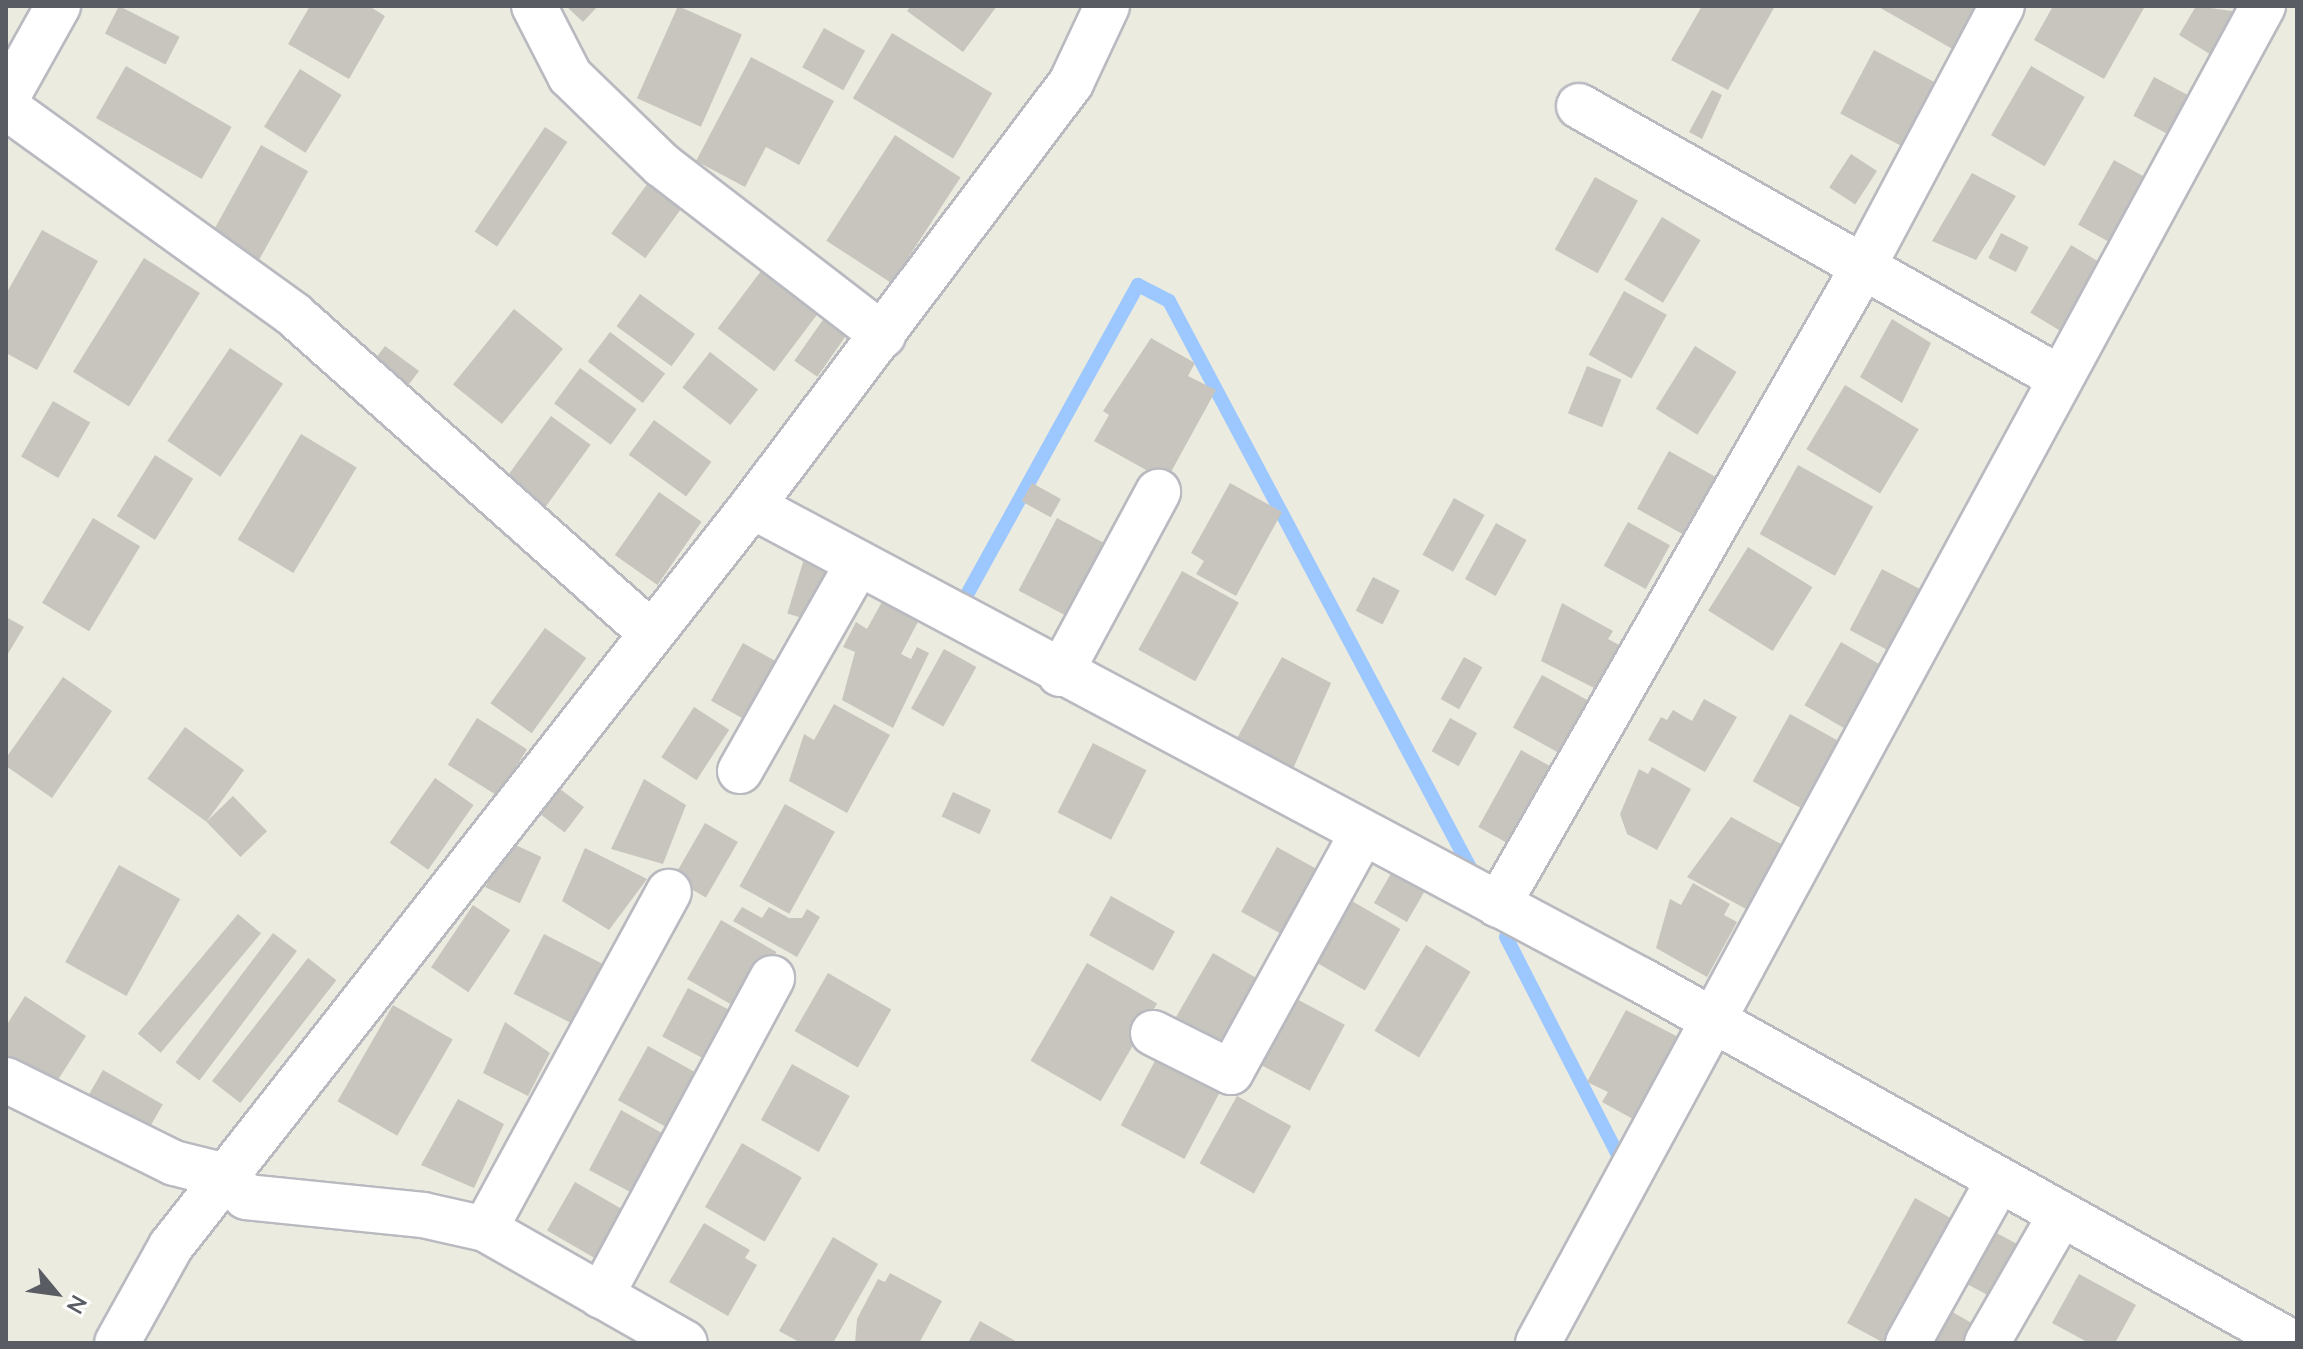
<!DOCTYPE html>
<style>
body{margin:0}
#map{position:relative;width:2303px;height:1349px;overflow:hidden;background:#ecebe0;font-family:Lato,sans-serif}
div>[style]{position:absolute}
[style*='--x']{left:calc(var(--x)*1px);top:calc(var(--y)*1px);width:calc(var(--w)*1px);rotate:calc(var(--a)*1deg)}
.stream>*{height:14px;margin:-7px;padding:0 7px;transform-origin:7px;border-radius:7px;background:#9dc8ff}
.building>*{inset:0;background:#c7c5bd;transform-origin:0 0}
.roads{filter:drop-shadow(2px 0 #b8bac0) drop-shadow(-2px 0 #b8bac0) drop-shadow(0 2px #b8bac0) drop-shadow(0 -2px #b8bac0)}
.minor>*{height:44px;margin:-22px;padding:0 22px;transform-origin:22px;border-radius:22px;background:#fff}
span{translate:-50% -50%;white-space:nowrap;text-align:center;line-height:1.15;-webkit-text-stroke:6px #fff;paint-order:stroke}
.frame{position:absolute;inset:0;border:8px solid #595c62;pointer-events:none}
.north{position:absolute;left:16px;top:1253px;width:80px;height:80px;-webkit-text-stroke:6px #fff;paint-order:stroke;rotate:119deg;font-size:22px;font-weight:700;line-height:32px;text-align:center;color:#595c62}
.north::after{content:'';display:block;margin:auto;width:28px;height:36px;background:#595c62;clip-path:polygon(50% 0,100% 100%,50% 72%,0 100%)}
</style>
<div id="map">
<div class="stream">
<div style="--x:964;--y:600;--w:360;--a:-61.1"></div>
<div style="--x:1138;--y:285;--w:35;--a:27"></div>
<div style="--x:1169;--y:301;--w:652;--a:62.02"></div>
<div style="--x:1506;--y:937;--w:252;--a:62.8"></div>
<div style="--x:1621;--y:1161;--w:8;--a:120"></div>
</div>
<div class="building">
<div style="left:119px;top:6px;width:68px;height:31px;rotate:27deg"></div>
<div style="clip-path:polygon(310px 6px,369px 6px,385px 16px,349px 79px,288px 44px)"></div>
<div style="clip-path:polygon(566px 6px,598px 6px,583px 22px)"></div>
<div style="left:678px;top:6px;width:70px;height:101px;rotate:24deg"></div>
<div style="clip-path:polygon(911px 6px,997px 6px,963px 52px,907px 11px)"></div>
<div style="clip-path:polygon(1702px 6px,1775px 6px,1728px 90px,1671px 60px)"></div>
<div style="clip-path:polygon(1877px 6px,1989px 6px,1963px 55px)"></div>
<div style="clip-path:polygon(2053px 6px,2140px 6px,2144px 8px,2104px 79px,2034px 40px)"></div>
<div style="clip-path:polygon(2196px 6px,2247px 13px,2221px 61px,2179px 35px)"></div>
<div style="left:824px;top:28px;width:47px;height:45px;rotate:29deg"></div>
<div style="left:892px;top:33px;width:117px;height:76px;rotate:31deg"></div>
<div style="left:1874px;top:50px;width:72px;height:72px;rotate:28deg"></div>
<div style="clip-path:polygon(751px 57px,834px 101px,799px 165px,766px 147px,745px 187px,696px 161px)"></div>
<div style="left:126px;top:66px;width:122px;height:60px;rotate:30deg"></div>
<div style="left:2031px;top:66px;width:62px;height:80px;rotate:30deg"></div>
<div style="left:300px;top:69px;width:49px;height:68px;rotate:32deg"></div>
<div style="left:2154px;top:77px;width:49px;height:44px;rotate:28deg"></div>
<div style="clip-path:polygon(1712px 90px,1722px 95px,1702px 139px,1689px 132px)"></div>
<div style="left:545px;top:127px;width:27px;height:126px;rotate:34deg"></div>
<div style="left:895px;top:135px;width:78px;height:126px;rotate:33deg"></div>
<div style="left:261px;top:145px;width:54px;height:101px;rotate:29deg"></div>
<div style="left:1851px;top:154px;width:31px;height:40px;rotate:33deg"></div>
<div style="left:2114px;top:160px;width:49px;height:74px;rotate:29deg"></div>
<div style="clip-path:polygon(1972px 173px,2016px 196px,1976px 260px,1932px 241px)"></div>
<div style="left:653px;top:176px;width:42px;height:71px;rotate:36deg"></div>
<div style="left:1595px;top:177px;width:49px;height:83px;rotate:29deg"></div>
<div style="left:1662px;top:217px;width:45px;height:73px;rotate:31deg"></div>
<div style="clip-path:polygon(42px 230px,98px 261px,37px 370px,6px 353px,6px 294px)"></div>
<div style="left:2001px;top:233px;width:31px;height:28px;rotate:27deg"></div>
<div style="left:2071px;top:245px;width:45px;height:79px;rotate:31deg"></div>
<div style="left:144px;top:258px;width:66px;height:134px;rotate:32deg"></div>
<div style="left:764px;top:267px;width:71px;height:77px;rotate:37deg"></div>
<div style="left:1624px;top:291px;width:49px;height:73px;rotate:29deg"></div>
<div style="left:640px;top:294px;width:68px;height:40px;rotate:36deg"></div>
<div style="left:514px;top:309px;width:63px;height:97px;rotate:39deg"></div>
<div style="left:827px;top:314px;width:28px;height:57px;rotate:35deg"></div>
<div style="clip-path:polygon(1892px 319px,1931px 343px,1902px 403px,1860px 377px)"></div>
<div style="left:610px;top:332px;width:69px;height:37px;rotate:37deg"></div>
<div style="clip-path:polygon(1151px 338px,1195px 363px,1188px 376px,1216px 390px,1166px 481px,1094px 441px,1109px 415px,1103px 411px)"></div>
<div style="clip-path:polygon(385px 346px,419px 371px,392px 407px,369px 367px)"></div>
<div style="left:1695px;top:346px;width:49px;height:74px;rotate:32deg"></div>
<div style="left:230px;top:348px;width:64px;height:112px;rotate:34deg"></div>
<div style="left:710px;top:352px;width:61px;height:45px;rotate:38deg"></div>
<div style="left:1587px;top:366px;width:37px;height:51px;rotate:22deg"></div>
<div style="left:580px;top:368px;width:70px;height:44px;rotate:36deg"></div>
<div style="left:1845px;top:385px;width:86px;height:75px;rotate:31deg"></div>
<div style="left:53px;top:401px;width:43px;height:64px;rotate:30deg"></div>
<div style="left:551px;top:416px;width:49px;height:84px;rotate:36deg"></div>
<div style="left:654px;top:420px;width:71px;height:43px;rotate:36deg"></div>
<div style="left:301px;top:434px;width:65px;height:123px;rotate:31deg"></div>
<div style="left:1669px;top:451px;width:53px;height:66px;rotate:29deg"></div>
<div style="left:155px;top:455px;width:45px;height:72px;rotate:32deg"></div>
<div style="left:1798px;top:465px;width:86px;height:79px;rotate:29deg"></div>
<div style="left:1032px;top:483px;width:33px;height:21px;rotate:29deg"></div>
<div style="clip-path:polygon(1230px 483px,1282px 512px,1236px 596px,1196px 574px,1204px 561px,1191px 553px)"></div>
<div style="left:659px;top:492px;width:52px;height:77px;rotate:35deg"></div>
<div style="left:1454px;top:498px;width:35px;height:65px;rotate:29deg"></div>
<div style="left:93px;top:518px;width:55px;height:99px;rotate:31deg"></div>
<div style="left:1057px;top:518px;width:64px;height:82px;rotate:28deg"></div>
<div style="left:1628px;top:522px;width:48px;height:50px;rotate:29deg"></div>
<div style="left:1496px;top:523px;width:35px;height:64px;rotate:29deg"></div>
<div style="left:1748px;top:547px;width:76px;height:75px;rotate:32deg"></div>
<div style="left:804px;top:559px;width:27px;height:57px;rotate:17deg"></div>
<div style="left:1882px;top:569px;width:55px;height:69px;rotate:28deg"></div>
<div style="left:1182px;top:571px;width:65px;height:90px;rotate:29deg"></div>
<div style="left:1373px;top:577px;width:30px;height:38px;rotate:27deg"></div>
<div style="clip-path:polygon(883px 600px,919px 620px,901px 654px,911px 659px,917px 647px,929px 653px,893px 728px,842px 700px,855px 652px,843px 647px,856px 622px,867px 629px)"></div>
<div style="clip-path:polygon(1562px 603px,1613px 631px,1608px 639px,1623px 647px,1602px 692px,1541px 661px)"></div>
<div style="clip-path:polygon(6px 617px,24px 627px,6px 657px)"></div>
<div style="left:545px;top:628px;width:51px;height:93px;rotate:36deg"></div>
<div style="left:1841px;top:642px;width:58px;height:73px;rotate:30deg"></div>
<div style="left:743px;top:643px;width:39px;height:66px;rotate:29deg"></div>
<div style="left:944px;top:649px;width:37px;height:68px;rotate:29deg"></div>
<div style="clip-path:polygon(1282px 657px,1331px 683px,1292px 771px,1236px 740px)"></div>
<div style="left:1464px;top:657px;width:21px;height:48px;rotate:29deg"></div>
<div style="left:1542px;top:675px;width:63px;height:60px;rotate:29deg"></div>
<div style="clip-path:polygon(63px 677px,112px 711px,52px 798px,6px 766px,6px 758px)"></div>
<div style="clip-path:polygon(1704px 699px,1737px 717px,1705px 772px,1648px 740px,1661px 717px,1667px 720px,1673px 710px,1692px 721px)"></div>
<div style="clip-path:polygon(834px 704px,890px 735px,847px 813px,789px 781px,804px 734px,814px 740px)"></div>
<div style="left:694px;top:707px;width:42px;height:60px;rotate:33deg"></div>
<div style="left:1790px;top:714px;width:56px;height:77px;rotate:29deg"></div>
<div style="left:477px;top:718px;width:59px;height:55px;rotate:32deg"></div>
<div style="left:1450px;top:718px;width:31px;height:38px;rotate:29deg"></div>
<div style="left:185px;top:727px;width:73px;height:64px;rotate:36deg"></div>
<div style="left:1093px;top:743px;width:60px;height:78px;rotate:27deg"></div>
<div style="left:1521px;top:750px;width:37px;height:88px;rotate:29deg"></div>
<div style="clip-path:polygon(1652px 767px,1691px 789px,1657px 850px,1627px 834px,1620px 814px,1639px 769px,1648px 774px)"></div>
<div style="left:435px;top:778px;width:47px;height:79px;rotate:35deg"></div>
<div style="clip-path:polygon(644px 779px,686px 805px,663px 864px,611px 849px)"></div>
<div style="left:556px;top:786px;width:35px;height:32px;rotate:37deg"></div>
<div style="left:953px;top:792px;width:42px;height:27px;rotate:25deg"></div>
<div style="left:233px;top:796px;width:49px;height:37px;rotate:46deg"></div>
<div style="left:785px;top:804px;width:57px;height:94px;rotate:29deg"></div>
<div style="clip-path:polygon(1731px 817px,1783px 845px,1748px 910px,1687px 877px)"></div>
<div style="left:705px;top:823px;width:38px;height:64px;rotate:30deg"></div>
<div style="left:507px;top:841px;width:38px;height:51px;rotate:25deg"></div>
<div style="left:1277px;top:847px;width:56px;height:74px;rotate:29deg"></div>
<div style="clip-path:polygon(585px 848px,647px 879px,609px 930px,562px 901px)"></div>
<div style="left:119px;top:865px;width:70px;height:111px;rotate:29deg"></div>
<div style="left:1393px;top:870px;width:38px;height:38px;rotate:30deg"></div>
<div style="clip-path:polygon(1693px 883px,1730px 904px,1724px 915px,1737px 922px,1707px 977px,1656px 948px,1670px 899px,1681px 905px)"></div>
<div style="left:1111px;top:896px;width:73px;height:45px;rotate:29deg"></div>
<div style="left:1345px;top:897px;width:64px;height:71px;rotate:30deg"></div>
<div style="left:473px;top:905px;width:45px;height:75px;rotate:34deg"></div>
<div style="clip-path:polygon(742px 907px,762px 918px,769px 907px,789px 918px,802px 918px,807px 909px,820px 917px,797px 957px,733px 921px)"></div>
<div style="left:238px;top:914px;width:30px;height:156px;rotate:40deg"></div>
<div style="left:721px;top:920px;width:64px;height:68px;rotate:30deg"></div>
<div style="left:273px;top:933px;width:30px;height:162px;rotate:37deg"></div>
<div style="left:544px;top:934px;width:65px;height:67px;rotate:27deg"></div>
<div style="left:1426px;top:945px;width:52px;height:100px;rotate:31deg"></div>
<div style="left:1213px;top:953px;width:59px;height:76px;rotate:30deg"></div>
<div style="left:308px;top:958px;width:36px;height:156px;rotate:38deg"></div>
<div style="left:1087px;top:963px;width:81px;height:113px;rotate:30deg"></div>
<div style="left:828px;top:973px;width:73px;height:67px;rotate:30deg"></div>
<div style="left:688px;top:988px;width:60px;height:55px;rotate:28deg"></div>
<div style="clip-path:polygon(25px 996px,86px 1036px,54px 1086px,6px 1056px,6px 1026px)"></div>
<div style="left:1291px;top:996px;width:61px;height:75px;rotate:28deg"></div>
<div style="left:393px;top:1005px;width:69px;height:111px;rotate:30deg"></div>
<div style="clip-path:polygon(1626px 1010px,1686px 1041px,1642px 1124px,1602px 1102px,1608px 1092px,1587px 1082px)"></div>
<div style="clip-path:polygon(505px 1022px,550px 1053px,528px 1096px,483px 1073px)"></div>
<div style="left:648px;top:1046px;width:70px;height:62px;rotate:29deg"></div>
<div style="left:1156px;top:1059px;width:72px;height:75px;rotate:28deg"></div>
<div style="left:792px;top:1064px;width:66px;height:64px;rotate:29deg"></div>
<div style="left:103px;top:1070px;width:69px;height:47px;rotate:30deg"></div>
<div style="left:1237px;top:1096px;width:62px;height:77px;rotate:29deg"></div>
<div style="clip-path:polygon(458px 1099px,504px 1124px,474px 1188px,421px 1165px)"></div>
<div style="clip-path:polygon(621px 1110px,676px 1141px,634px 1194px,589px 1170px)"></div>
<div style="left:742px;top:1143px;width:69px;height:74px;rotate:30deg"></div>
<div style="left:575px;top:1182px;width:70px;height:56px;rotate:30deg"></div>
<div style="clip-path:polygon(1915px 1198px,1963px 1225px,1899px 1343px,1884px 1343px,1847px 1323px)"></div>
<div style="clip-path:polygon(704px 1223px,750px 1250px,745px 1258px,757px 1265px,728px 1316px,669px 1282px)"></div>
<div style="left:1989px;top:1229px;width:41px;height:59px;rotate:28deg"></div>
<div style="clip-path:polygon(833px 1237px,878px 1264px,833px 1343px,801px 1343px,779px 1331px)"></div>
<div style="clip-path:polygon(890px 1273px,942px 1301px,919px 1343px,855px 1343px,857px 1319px,878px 1279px,885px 1282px)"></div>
<div style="clip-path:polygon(2079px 1274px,2136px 1305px,2115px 1343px,2089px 1343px,2052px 1323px)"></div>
<div style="clip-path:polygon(1937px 1303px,1975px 1325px,1965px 1343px,1914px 1343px)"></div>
<div style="clip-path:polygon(980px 1321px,1019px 1343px,968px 1343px)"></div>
</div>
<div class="roads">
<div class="minor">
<div style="--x:534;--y:6;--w:79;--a:62.8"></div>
<div style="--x:570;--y:76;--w:128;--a:44.1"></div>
<div style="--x:662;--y:165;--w:279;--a:37.6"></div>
<div style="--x:6;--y:99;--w:107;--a:-60.8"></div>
<div style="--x:1579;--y:106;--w:553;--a:29.49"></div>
<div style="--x:6;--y:107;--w:354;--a:35.8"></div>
<div style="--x:293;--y:314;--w:480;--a:41.7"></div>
<div style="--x:752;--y:506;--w:1007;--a:28.07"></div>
<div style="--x:1641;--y:980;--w:746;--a:29.11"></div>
<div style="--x:1060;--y:674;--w:207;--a:-61.7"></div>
<div style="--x:740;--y:771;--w:235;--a:-60.4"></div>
<div style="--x:1498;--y:905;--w:731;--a:-60.21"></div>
<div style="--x:1861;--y:271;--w:300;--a:-62"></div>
<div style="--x:1153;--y:1033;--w:87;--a:26.6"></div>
<div style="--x:1231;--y:1072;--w:272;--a:-61.2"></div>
<div style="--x:6;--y:1080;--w:187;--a:26.3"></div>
<div style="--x:174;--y:1163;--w:54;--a:14"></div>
<div style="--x:226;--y:1176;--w:29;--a:46"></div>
<div style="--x:246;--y:1197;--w:178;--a:5.8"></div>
<div style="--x:423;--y:1215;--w:64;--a:12.7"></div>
<div style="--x:485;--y:1229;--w:230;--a:29.7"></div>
<div style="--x:485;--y:1229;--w:384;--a:-61.4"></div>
<div style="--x:601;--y:1296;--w:361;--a:-61.7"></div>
<div style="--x:117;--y:1343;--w:111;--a:-60.9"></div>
<div style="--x:171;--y:1246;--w:941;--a:-51.86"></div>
<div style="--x:752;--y:506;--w:530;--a:-52.98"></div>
<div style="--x:1071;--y:83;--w:85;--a:-64.9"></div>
<div style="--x:1538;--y:1343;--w:1521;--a:-61.53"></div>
<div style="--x:1908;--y:1343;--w:183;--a:-60.9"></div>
<div style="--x:1987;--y:1343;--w:146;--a:-60.1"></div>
</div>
</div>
<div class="frame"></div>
<div class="north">N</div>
</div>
